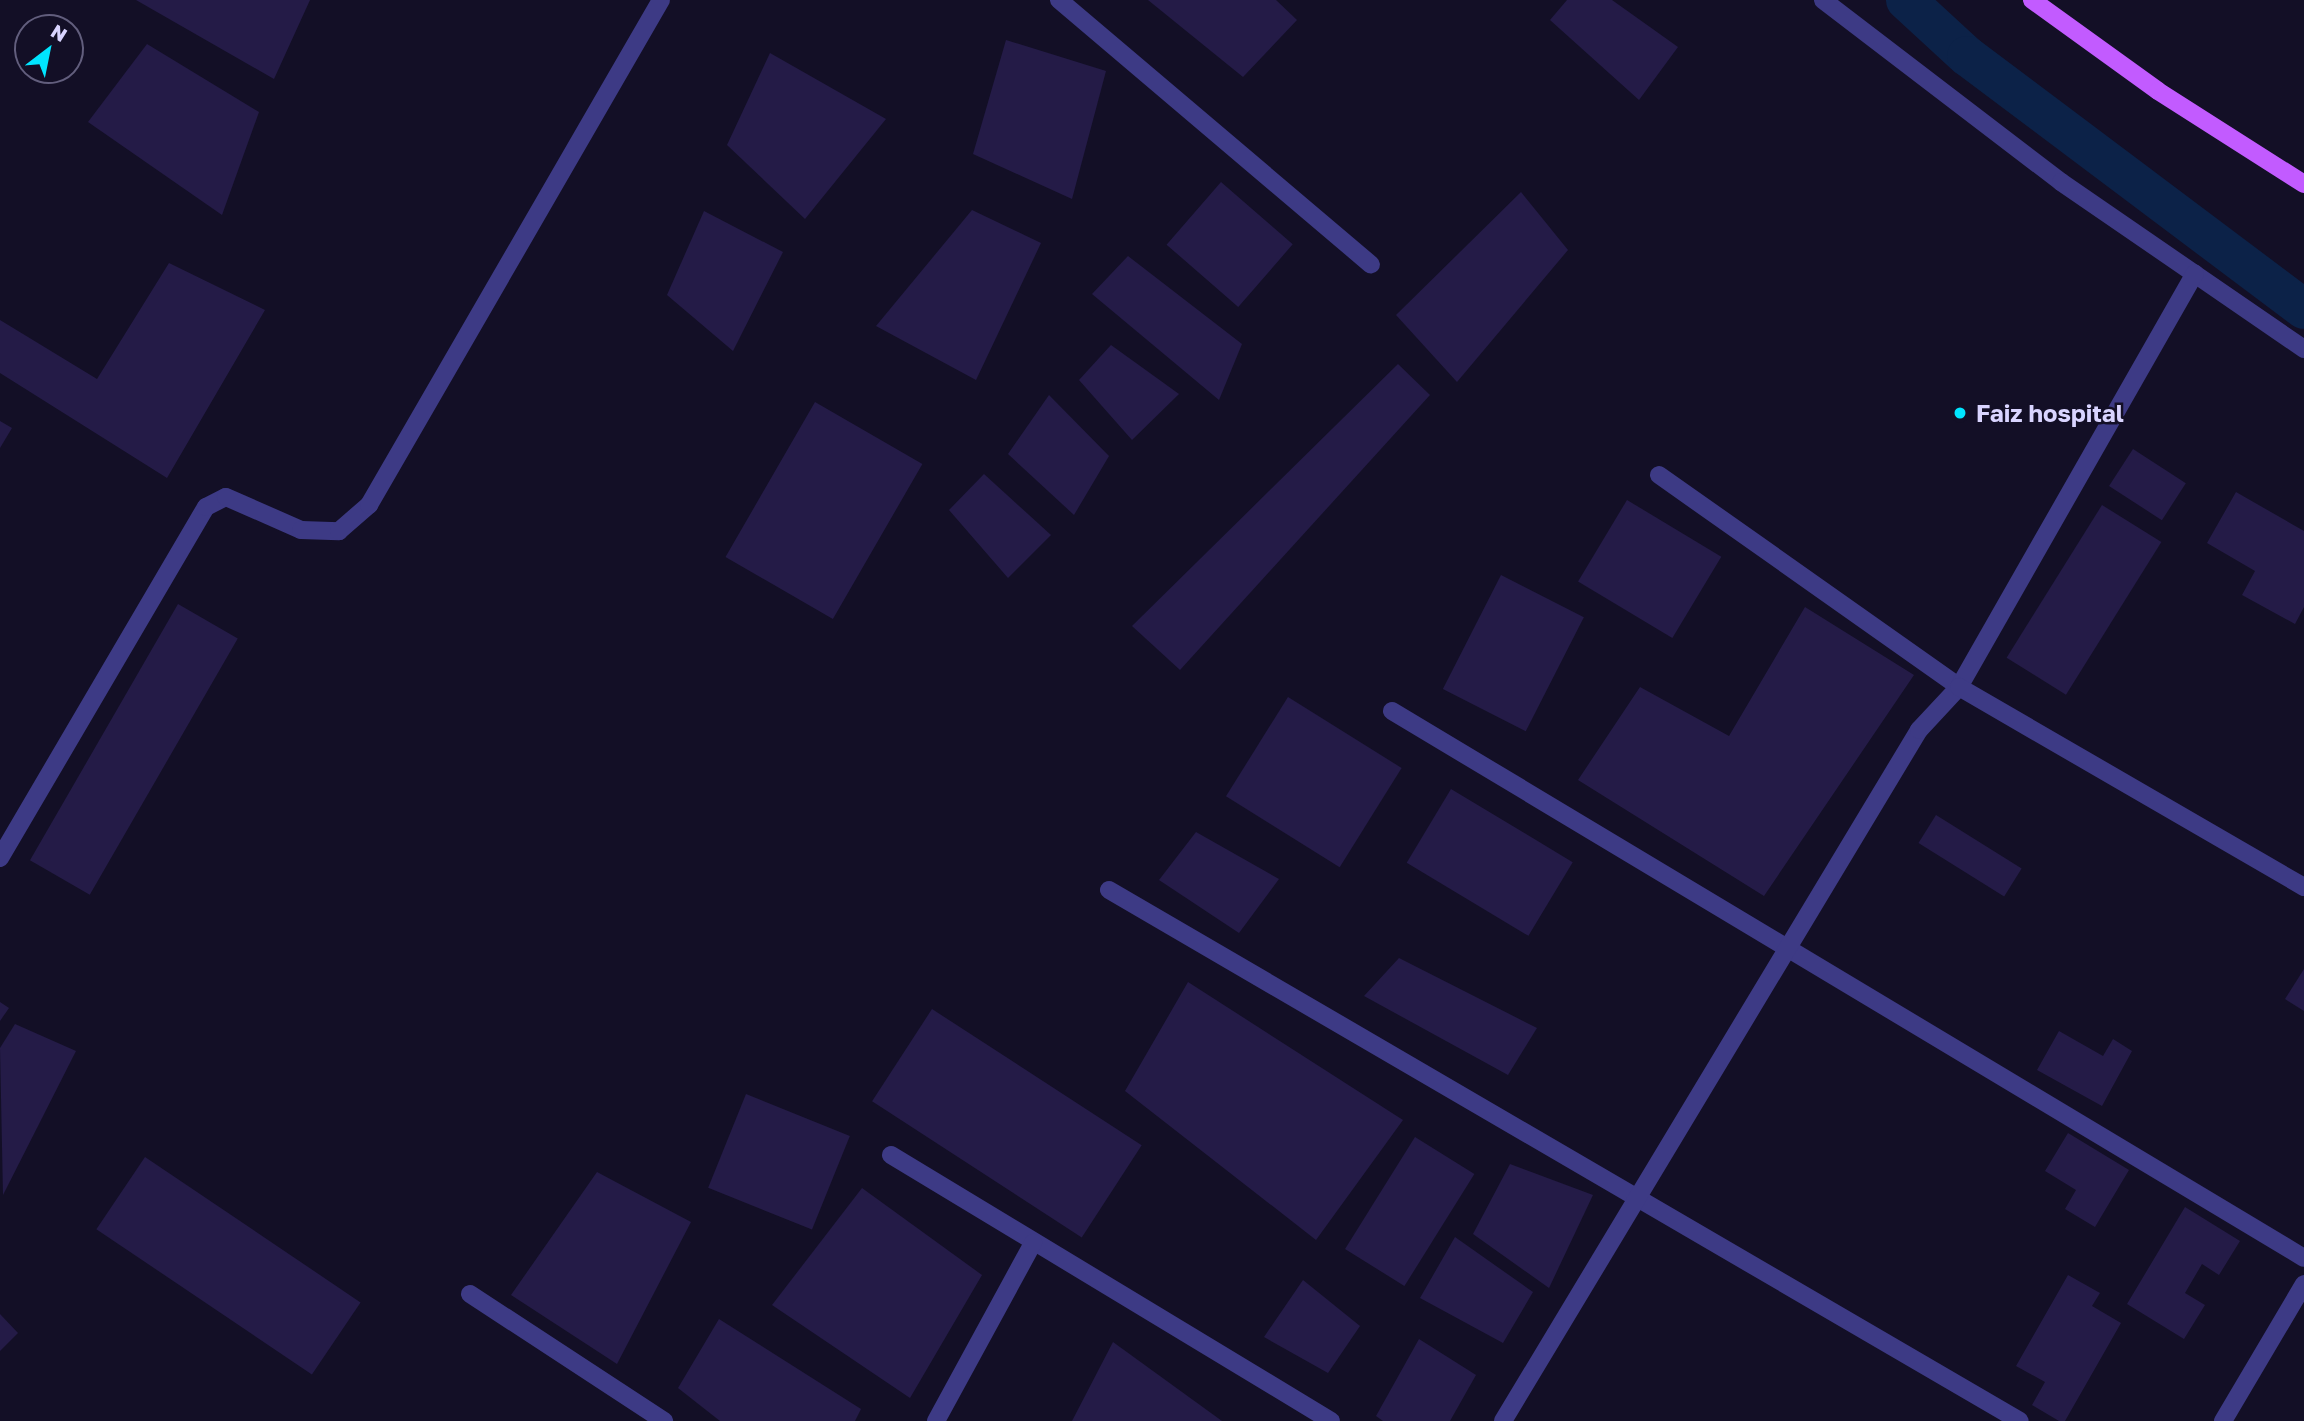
<!DOCTYPE html>
<style>
body{margin:0}
#map{position:relative;width:2304px;height:1421px;overflow:hidden;background:#130f26;font-family:"Golos Text",sans-serif}
div>[style]{position:absolute}
[style*='--x']{left:calc(var(--x)*1px);top:calc(var(--y)*1px);width:calc(var(--w)*1px);rotate:calc(var(--a)*1deg)}
.canal>*{height:40px;margin:-20px;padding:0 20px;transform-origin:20px;border-radius:20px;background:#0c2248}
.building>*{inset:0;background:#241b47;transform-origin:0 0}
.minor>*{height:18px;margin:-9px;padding:0 9px;transform-origin:9px;border-radius:9px;background:#3d3a85}
.major>*{height:18px;margin:-9px;padding:0 9px;transform-origin:9px;border-radius:9px;background:#c25bff}
.dots>*{width:19px;height:19px;translate:-50% -50%;box-sizing:border-box;border:4px solid #130f26;border-radius:50%}
span{translate:-50% -50%;white-space:nowrap;text-align:center;line-height:1.15;-webkit-text-stroke:5px #130f26;paint-order:stroke}
.poi-label{font-size:24px;color:#d9d4ff;font-weight:700}
.left{translate:0 -50%;text-align:left}
.north{position:absolute;left:14px;top:14px;width:70px;height:70px;box-sizing:border-box;background:#130f26;border:2px solid #625e7d;border-radius:50%;rotate:32deg;font-size:19px;font-weight:700;line-height:28px;text-align:center;color:#d9d4ff}
.north::after{content:'';display:block;margin:auto;width:24px;height:32px;background:#00e5ff;clip-path:polygon(50% 0,100% 100%,50% 72%,0 100%)}
</style>
<div id="map">
<div class="canal">
<div style="--x:1906;--y:0;--w:83;--a:42.6"></div>
<div style="--x:1967;--y:56;--w:421;--a:36.9"></div>
</div>
<div class="building">
<div style="clip-path:polygon(136px 0,310px 0,274px 79px)"></div>
<div style="clip-path:polygon(1148px 0,1276px 0,1297px 20px,1243px 77px)"></div>
<div style="clip-path:polygon(1567px 0,1612px 0,1678px 47px,1639px 100px,1550px 20px)"></div>
<div style="clip-path:polygon(1006px 40px,1106px 71px,1072px 199px,973px 154px)"></div>
<div style="clip-path:polygon(147px 44px,259px 112px,222px 215px,88px 122px)"></div>
<div style="clip-path:polygon(770px 53px,886px 119px,805px 219px,727px 145px)"></div>
<div style="left:1221px;top:182px;width:95px;height:83px;rotate:41deg"></div>
<div style="clip-path:polygon(1521px 192px,1568px 250px,1457px 382px,1396px 315px)"></div>
<div style="clip-path:polygon(972px 210px,1041px 243px,976px 380px,876px 326px)"></div>
<div style="clip-path:polygon(704px 211px,783px 252px,733px 351px,667px 295px)"></div>
<div style="clip-path:polygon(1128px 256px,1242px 344px,1219px 400px,1092px 294px)"></div>
<div style="clip-path:polygon(169px 263px,265px 310px,167px 478px,0 373px,0 320px,97px 379px)"></div>
<div style="clip-path:polygon(1111px 345px,1179px 394px,1132px 440px,1079px 380px)"></div>
<div style="clip-path:polygon(1398px 364px,1430px 395px,1180px 670px,1132px 626px)"></div>
<div style="clip-path:polygon(1049px 395px,1109px 456px,1074px 515px,1008px 454px)"></div>
<div style="left:815px;top:402px;width:124px;height:179px;rotate:30deg"></div>
<div style="clip-path:polygon(0 421px,12px 428px,0 448px)"></div>
<div style="left:2133px;top:449px;width:63px;height:44px;rotate:33deg"></div>
<div style="clip-path:polygon(984px 474px,1051px 535px,1008px 578px,949px 510px)"></div>
<div style="clip-path:polygon(2236px 492px,2304px 531px,2304px 607px,2295px 624px,2242px 595px,2255px 571px,2207px 543px)"></div>
<div style="left:1627px;top:500px;width:110px;height:95px;rotate:31deg"></div>
<div style="left:2102px;top:505px;width:70px;height:180px;rotate:32deg"></div>
<div style="left:1501px;top:575px;width:93px;height:128px;rotate:27deg"></div>
<div style="left:178px;top:604px;width:69px;height:296px;rotate:30deg"></div>
<div style="clip-path:polygon(1805px 607px,1914px 675px,1764px 896px,1578px 780px,1640px 687px,1729px 736px)"></div>
<div style="left:1288px;top:697px;width:134px;height:117px;rotate:32deg"></div>
<div style="left:1451px;top:789px;width:142px;height:86px;rotate:31deg"></div>
<div style="left:1936px;top:815px;width:101px;height:33px;rotate:32deg"></div>
<div style="clip-path:polygon(1196px 832px,1279px 879px,1239px 933px,1159px 880px)"></div>
<div style="clip-path:polygon(1399px 958px,1537px 1028px,1508px 1075px,1364px 996px)"></div>
<div style="clip-path:polygon(2304px 969px,2304px 1011px,2285px 999px)"></div>
<div style="clip-path:polygon(1188px 982px,1403px 1120px,1316px 1240px,1125px 1091px)"></div>
<div style="clip-path:polygon(0 1002px,9px 1008px,0 1021px)"></div>
<div style="left:932px;top:1009px;width:250px;height:110px;rotate:33deg"></div>
<div style="clip-path:polygon(15px 1024px,76px 1051px,3px 1195px,0 1048px)"></div>
<div style="clip-path:polygon(2059px 1031px,2103px 1056px,2113px 1039px,2132px 1051px,2102px 1106px,2037px 1070px)"></div>
<div style="left:746px;top:1094px;width:112px;height:101px;rotate:22deg"></div>
<div style="clip-path:polygon(2068px 1133px,2129px 1170px,2095px 1227px,2065px 1209px,2076px 1190px,2045px 1171px)"></div>
<div style="left:1415px;top:1137px;width:70px;height:132px;rotate:32deg"></div>
<div style="left:145px;top:1157px;width:260px;height:87px;rotate:34deg"></div>
<div style="clip-path:polygon(1510px 1164px,1593px 1195px,1549px 1288px,1473px 1234px)"></div>
<div style="clip-path:polygon(597px 1172px,691px 1222px,617px 1364px,511px 1295px)"></div>
<div style="clip-path:polygon(862px 1188px,982px 1275px,910px 1398px,772px 1305px)"></div>
<div style="clip-path:polygon(2185px 1207px,2240px 1241px,2219px 1275px,2202px 1264px,2185px 1293px,2205px 1305px,2184px 1339px,2127px 1304px)"></div>
<div style="clip-path:polygon(1455px 1237px,1533px 1292px,1503px 1343px,1420px 1298px)"></div>
<div style="clip-path:polygon(2068px 1275px,2100px 1293px,2092px 1306px,2121px 1323px,2065px 1421px,2059px 1421px,2032px 1405px,2045px 1382px,2016px 1366px)"></div>
<div style="clip-path:polygon(1303px 1280px,1360px 1326px,1328px 1373px,1264px 1337px)"></div>
<div style="clip-path:polygon(0 1314px,18px 1333px,0 1351px)"></div>
<div style="clip-path:polygon(719px 1319px,861px 1409px,855px 1421px,720px 1421px,678px 1388px)"></div>
<div style="clip-path:polygon(1419px 1339px,1476px 1375px,1450px 1421px,1383px 1421px,1376px 1416px)"></div>
<div style="clip-path:polygon(1113px 1342px,1222px 1421px,1072px 1421px)"></div>
</div>
<div class="minor">
<div style="--x:1059;--y:0;--w:409;--a:40.3"></div>
<div style="--x:1823;--y:0;--w:300;--a:37.4"></div>
<div style="--x:2061;--y:182;--w:295;--a:34.5"></div>
<div style="--x:1659;--y:475;--w:367;--a:35.2"></div>
<div style="--x:1959;--y:687;--w:476;--a:-60.3"></div>
<div style="--x:1392;--y:711;--w:1063;--a:30.95"></div>
<div style="--x:0;--y:858;--w:407;--a:-59.6"></div>
<div style="--x:206;--y:507;--w:22;--a:-27"></div>
<div style="--x:226;--y:497;--w:82;--a:23.7"></div>
<div style="--x:301;--y:530;--w:38;--a:2"></div>
<div style="--x:339;--y:531;--w:40;--a:-41"></div>
<div style="--x:369;--y:505;--w:583;--a:-59.96"></div>
<div style="--x:1109;--y:890;--w:1054;--a:30.24"></div>
<div style="--x:891;--y:1155;--w:514;--a:31.15"></div>
<div style="--x:470;--y:1294;--w:232;--a:33.2"></div>
<div style="--x:936;--y:1421;--w:203;--a:-61.4"></div>
<div style="--x:1503;--y:1421;--w:807;--a:-58.95"></div>
<div style="--x:1919;--y:730;--w:59;--a:-47.1"></div>
<div style="--x:1959;--y:687;--w:399;--a:30.1"></div>
<div style="--x:2223;--y:1421;--w:159;--a:-59.4"></div>
</div>
<div class="major">
<div style="--x:2032;--y:0;--w:155;--a:35.8"></div>
<div style="--x:2158;--y:91;--w:173;--a:32.5"></div>
</div>
<div class="dots">
<div style="left:1960px;top:413px;background:#00e5ff"></div>
</div>
<div class="poi-label">
<span class="left" style="left:1976px;top:413px">Faiz hospital</span>
</div>
<div class="north">N</div>
</div>
